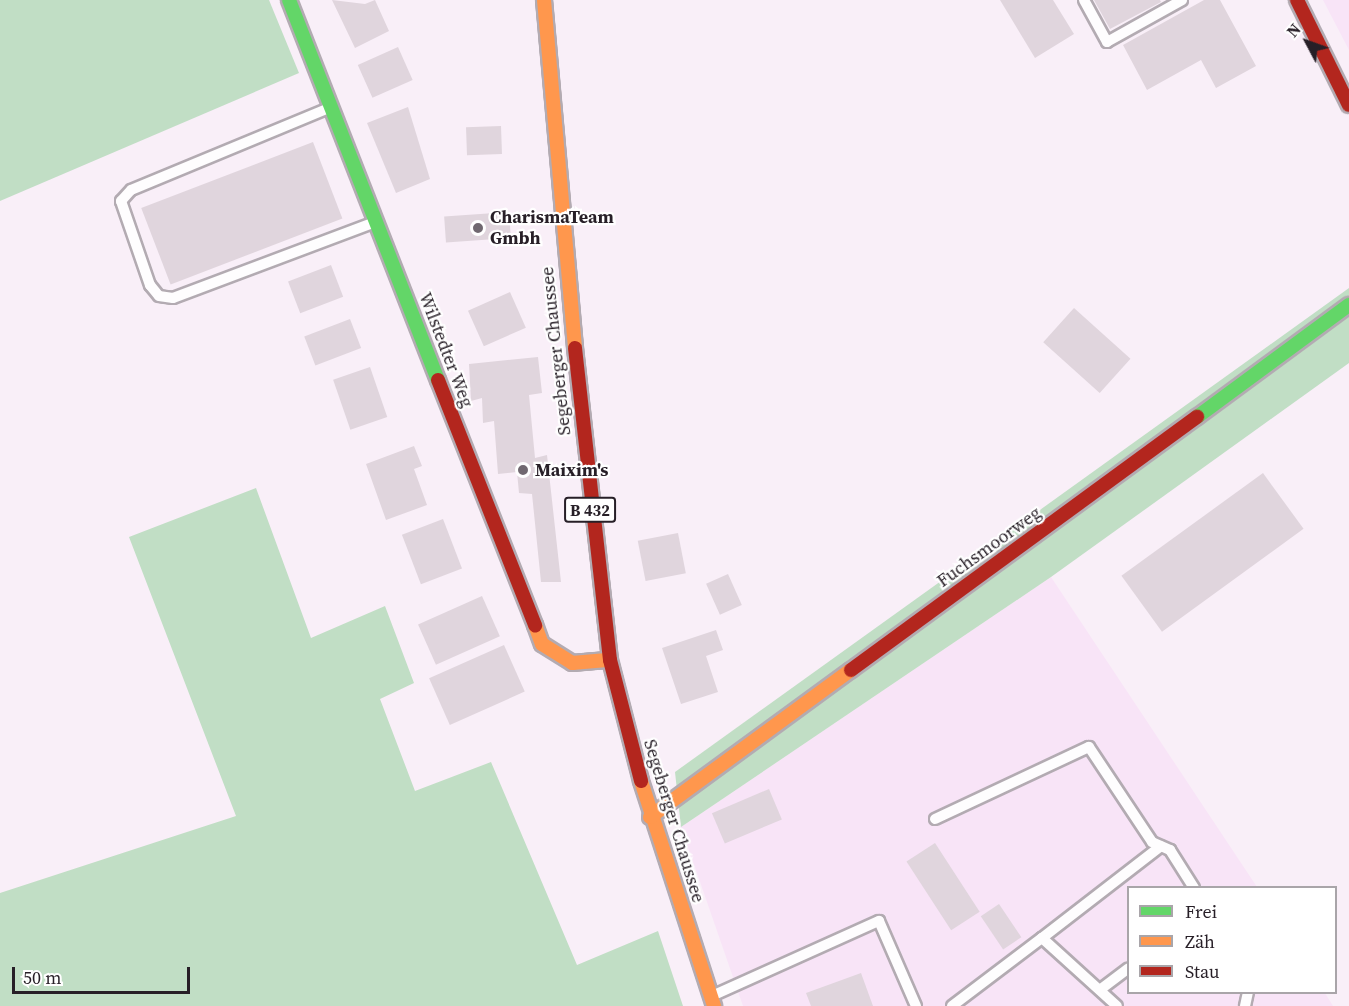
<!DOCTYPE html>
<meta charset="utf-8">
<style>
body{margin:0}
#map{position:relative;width:1349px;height:1006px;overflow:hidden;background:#f9eff8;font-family:"Source Serif 4",serif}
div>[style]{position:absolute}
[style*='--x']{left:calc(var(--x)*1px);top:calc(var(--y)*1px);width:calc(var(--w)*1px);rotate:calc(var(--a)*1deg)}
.built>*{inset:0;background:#f8e4f7}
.green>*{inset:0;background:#c1dec5}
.building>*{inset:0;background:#e0d5dd;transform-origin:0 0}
.roads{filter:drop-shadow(2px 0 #b3abb2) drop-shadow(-2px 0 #b3abb2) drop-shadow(0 2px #b3abb2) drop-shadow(0 -2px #b3abb2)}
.lane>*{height:10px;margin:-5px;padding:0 5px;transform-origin:5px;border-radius:5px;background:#fefdfe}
.fast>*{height:14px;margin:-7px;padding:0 7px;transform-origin:7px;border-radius:7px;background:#63d668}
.slow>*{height:14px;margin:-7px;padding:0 7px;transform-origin:7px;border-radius:7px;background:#ff974d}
.jam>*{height:14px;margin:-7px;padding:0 7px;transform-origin:7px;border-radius:7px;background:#b3261e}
.dots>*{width:16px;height:16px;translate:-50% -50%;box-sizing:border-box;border:3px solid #fff;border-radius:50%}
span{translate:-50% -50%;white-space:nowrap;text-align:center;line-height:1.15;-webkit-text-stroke:4.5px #fff;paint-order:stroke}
.shield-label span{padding:2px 4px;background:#fff;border:2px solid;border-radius:4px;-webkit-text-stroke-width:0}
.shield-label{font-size:16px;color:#271f27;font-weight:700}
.poi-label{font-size:18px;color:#271f27;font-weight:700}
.left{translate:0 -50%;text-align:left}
.street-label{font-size:18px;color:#271f27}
.legend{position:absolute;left:1127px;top:886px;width:210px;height:108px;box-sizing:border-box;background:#fff;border:2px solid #a9a5a9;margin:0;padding:8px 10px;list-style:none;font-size:18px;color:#271f27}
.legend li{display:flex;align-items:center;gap:12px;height:30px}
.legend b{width:30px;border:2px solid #a9a5a9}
.north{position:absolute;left:1277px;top:12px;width:60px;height:60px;-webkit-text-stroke:4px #fff;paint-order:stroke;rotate:311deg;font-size:16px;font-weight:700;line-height:24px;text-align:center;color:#271f27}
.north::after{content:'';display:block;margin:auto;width:21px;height:27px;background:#271f27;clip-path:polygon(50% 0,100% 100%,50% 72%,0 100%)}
.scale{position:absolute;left:12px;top:967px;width:178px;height:27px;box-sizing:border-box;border:3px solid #271f27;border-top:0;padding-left:8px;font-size:18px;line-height:21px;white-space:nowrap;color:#271f27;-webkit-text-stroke:4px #fff;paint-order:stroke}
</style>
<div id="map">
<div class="built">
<div style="clip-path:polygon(1323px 0,1349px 0,1349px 50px)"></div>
<div style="clip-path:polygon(1051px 577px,1257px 887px,1128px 888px,1128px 992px,1325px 993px,1333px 1006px,743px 1006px,681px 827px)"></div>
</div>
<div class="green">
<div style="clip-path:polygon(0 0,269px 0,299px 73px,0 201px)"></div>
<div style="clip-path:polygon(1349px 288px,1349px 363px,1051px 577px,681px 827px,675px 772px)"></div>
<div style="clip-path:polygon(256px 488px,311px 638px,385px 606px,414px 683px,380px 699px,415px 791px,491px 762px,577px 965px,658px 931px,683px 1006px,0 1006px,0 893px,236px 816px,129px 537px)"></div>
</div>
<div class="building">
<div style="clip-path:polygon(332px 0,365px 4px,375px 0,389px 31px,355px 48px)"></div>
<div style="clip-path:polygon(1000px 0,1053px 0,1074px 34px,1035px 58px)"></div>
<div style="clip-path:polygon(1094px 0,1160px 0,1161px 2px,1110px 29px)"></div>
<div style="clip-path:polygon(1204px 0,1220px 0,1256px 66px,1216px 88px,1201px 60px,1147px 90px,1123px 45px)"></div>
<div style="left:398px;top:47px;width:36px;height:44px;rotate:66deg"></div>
<div style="clip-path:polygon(408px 107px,430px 179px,396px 193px,367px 123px)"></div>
<div style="left:501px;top:126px;width:28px;height:35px;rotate:88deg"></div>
<div style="left:313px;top:142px;width:82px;height:184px;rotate:69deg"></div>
<div style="left:509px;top:212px;width:26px;height:65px;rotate:86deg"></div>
<div style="left:331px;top:265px;width:34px;height:46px;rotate:69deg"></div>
<div style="left:510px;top:292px;width:39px;height:46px;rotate:66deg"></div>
<div style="left:1074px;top:308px;width:76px;height:46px;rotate:42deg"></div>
<div style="left:350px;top:319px;width:31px;height:49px;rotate:69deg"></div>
<div style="clip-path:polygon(538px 357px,542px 393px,529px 395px,535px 458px,547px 455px,561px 582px,541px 582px,532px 494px,519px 493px,517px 472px,498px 474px,494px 421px,483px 423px,482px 398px,471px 401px,469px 364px)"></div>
<div style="left:370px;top:367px;width:53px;height:39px;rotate:71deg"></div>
<div style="clip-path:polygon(414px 446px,422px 466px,414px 469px,427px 505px,386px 520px,366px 464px)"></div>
<div style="left:1263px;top:473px;width:69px;height:175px;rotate:54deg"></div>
<div style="left:443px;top:519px;width:53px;height:44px;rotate:69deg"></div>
<div style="left:678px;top:533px;width:41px;height:41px;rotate:79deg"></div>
<div style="left:728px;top:574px;width:34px;height:24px;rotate:66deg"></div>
<div style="left:482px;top:596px;width:44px;height:70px;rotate:66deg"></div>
<div style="clip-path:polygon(716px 630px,723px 650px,706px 656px,718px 692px,681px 704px,662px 648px)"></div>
<div style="left:504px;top:645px;width:51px;height:82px;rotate:66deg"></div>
<div style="left:769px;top:789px;width:33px;height:62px;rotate:67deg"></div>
<div style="left:935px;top:843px;width:82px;height:34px;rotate:57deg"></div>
<div style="left:999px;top:904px;width:40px;height:22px;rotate:56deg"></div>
<div style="clip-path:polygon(861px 973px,873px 1006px,811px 1006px,806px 993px)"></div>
</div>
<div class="roads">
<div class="lane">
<div style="--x:1084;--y:0;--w:48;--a:61.3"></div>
<div style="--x:1107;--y:42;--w:86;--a:-29.2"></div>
<div style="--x:329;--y:108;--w:214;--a:157.5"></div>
<div style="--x:131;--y:190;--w:15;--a:132"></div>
<div style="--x:121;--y:201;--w:89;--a:71"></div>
<div style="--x:150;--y:285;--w:14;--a:51"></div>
<div style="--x:159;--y:296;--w:14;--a:8"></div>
<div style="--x:173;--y:298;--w:216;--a:-20.6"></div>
<div style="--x:935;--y:819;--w:170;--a:-25.1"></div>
<div style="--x:1089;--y:747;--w:114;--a:56.4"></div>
<div style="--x:1152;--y:842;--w:20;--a:24"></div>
<div style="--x:1170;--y:850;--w:45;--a:57.7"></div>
<div style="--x:1042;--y:938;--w:150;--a:-37.7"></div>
<div style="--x:1101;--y:989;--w:34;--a:-37"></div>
<div style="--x:714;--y:995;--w:181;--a:-24.2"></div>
<div style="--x:879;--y:921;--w:93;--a:66.5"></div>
<div style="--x:952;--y:1006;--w:113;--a:-37.1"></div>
<div style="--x:1042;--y:938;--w:101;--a:42.2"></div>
<div style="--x:1245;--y:1006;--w:14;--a:-78"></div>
</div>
<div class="fast">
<div style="--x:289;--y:0;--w:408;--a:68.6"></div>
<div style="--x:1197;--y:417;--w:189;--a:-36.4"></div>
</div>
<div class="slow">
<div style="--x:544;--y:0;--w:349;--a:84.9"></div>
<div style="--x:535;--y:625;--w:20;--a:70"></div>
<div style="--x:542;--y:644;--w:36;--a:32"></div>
<div style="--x:572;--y:663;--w:38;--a:-5"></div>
<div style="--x:641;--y:781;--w:237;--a:72"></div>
<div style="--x:650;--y:817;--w:249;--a:-36.2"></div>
</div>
<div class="jam">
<div style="--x:1297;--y:0;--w:117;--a:63.7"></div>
<div style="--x:575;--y:348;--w:314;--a:83.6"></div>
<div style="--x:610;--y:660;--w:125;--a:75.6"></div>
<div style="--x:438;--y:380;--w:264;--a:68.4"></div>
<div style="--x:851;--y:670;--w:429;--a:-36.2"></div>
</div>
</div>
<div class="dots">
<div style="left:478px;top:228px;background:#706870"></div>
<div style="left:523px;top:470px;background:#706870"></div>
</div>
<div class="shield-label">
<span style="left:590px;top:510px">B 432</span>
</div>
<div class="poi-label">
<span class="left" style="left:490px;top:228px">CharismaTeam<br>Gmbh</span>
<span class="left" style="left:535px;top:470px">Maixim's</span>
</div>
<div class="street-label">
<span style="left:446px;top:350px;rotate:69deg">Wilstedter Weg</span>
<span style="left:556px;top:351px;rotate:-96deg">Segeberger Chaussee</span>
<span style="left:989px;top:547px;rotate:-36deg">Fuchsmoorweg</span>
<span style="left:674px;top:821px;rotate:73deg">Segeberger Chaussee</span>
</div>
<ul class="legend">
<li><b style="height:8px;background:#63d668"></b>Frei</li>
<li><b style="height:8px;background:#ff974d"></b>Zäh</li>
<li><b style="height:8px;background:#b3261e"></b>Stau</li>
</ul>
<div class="north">N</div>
<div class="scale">50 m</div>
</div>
